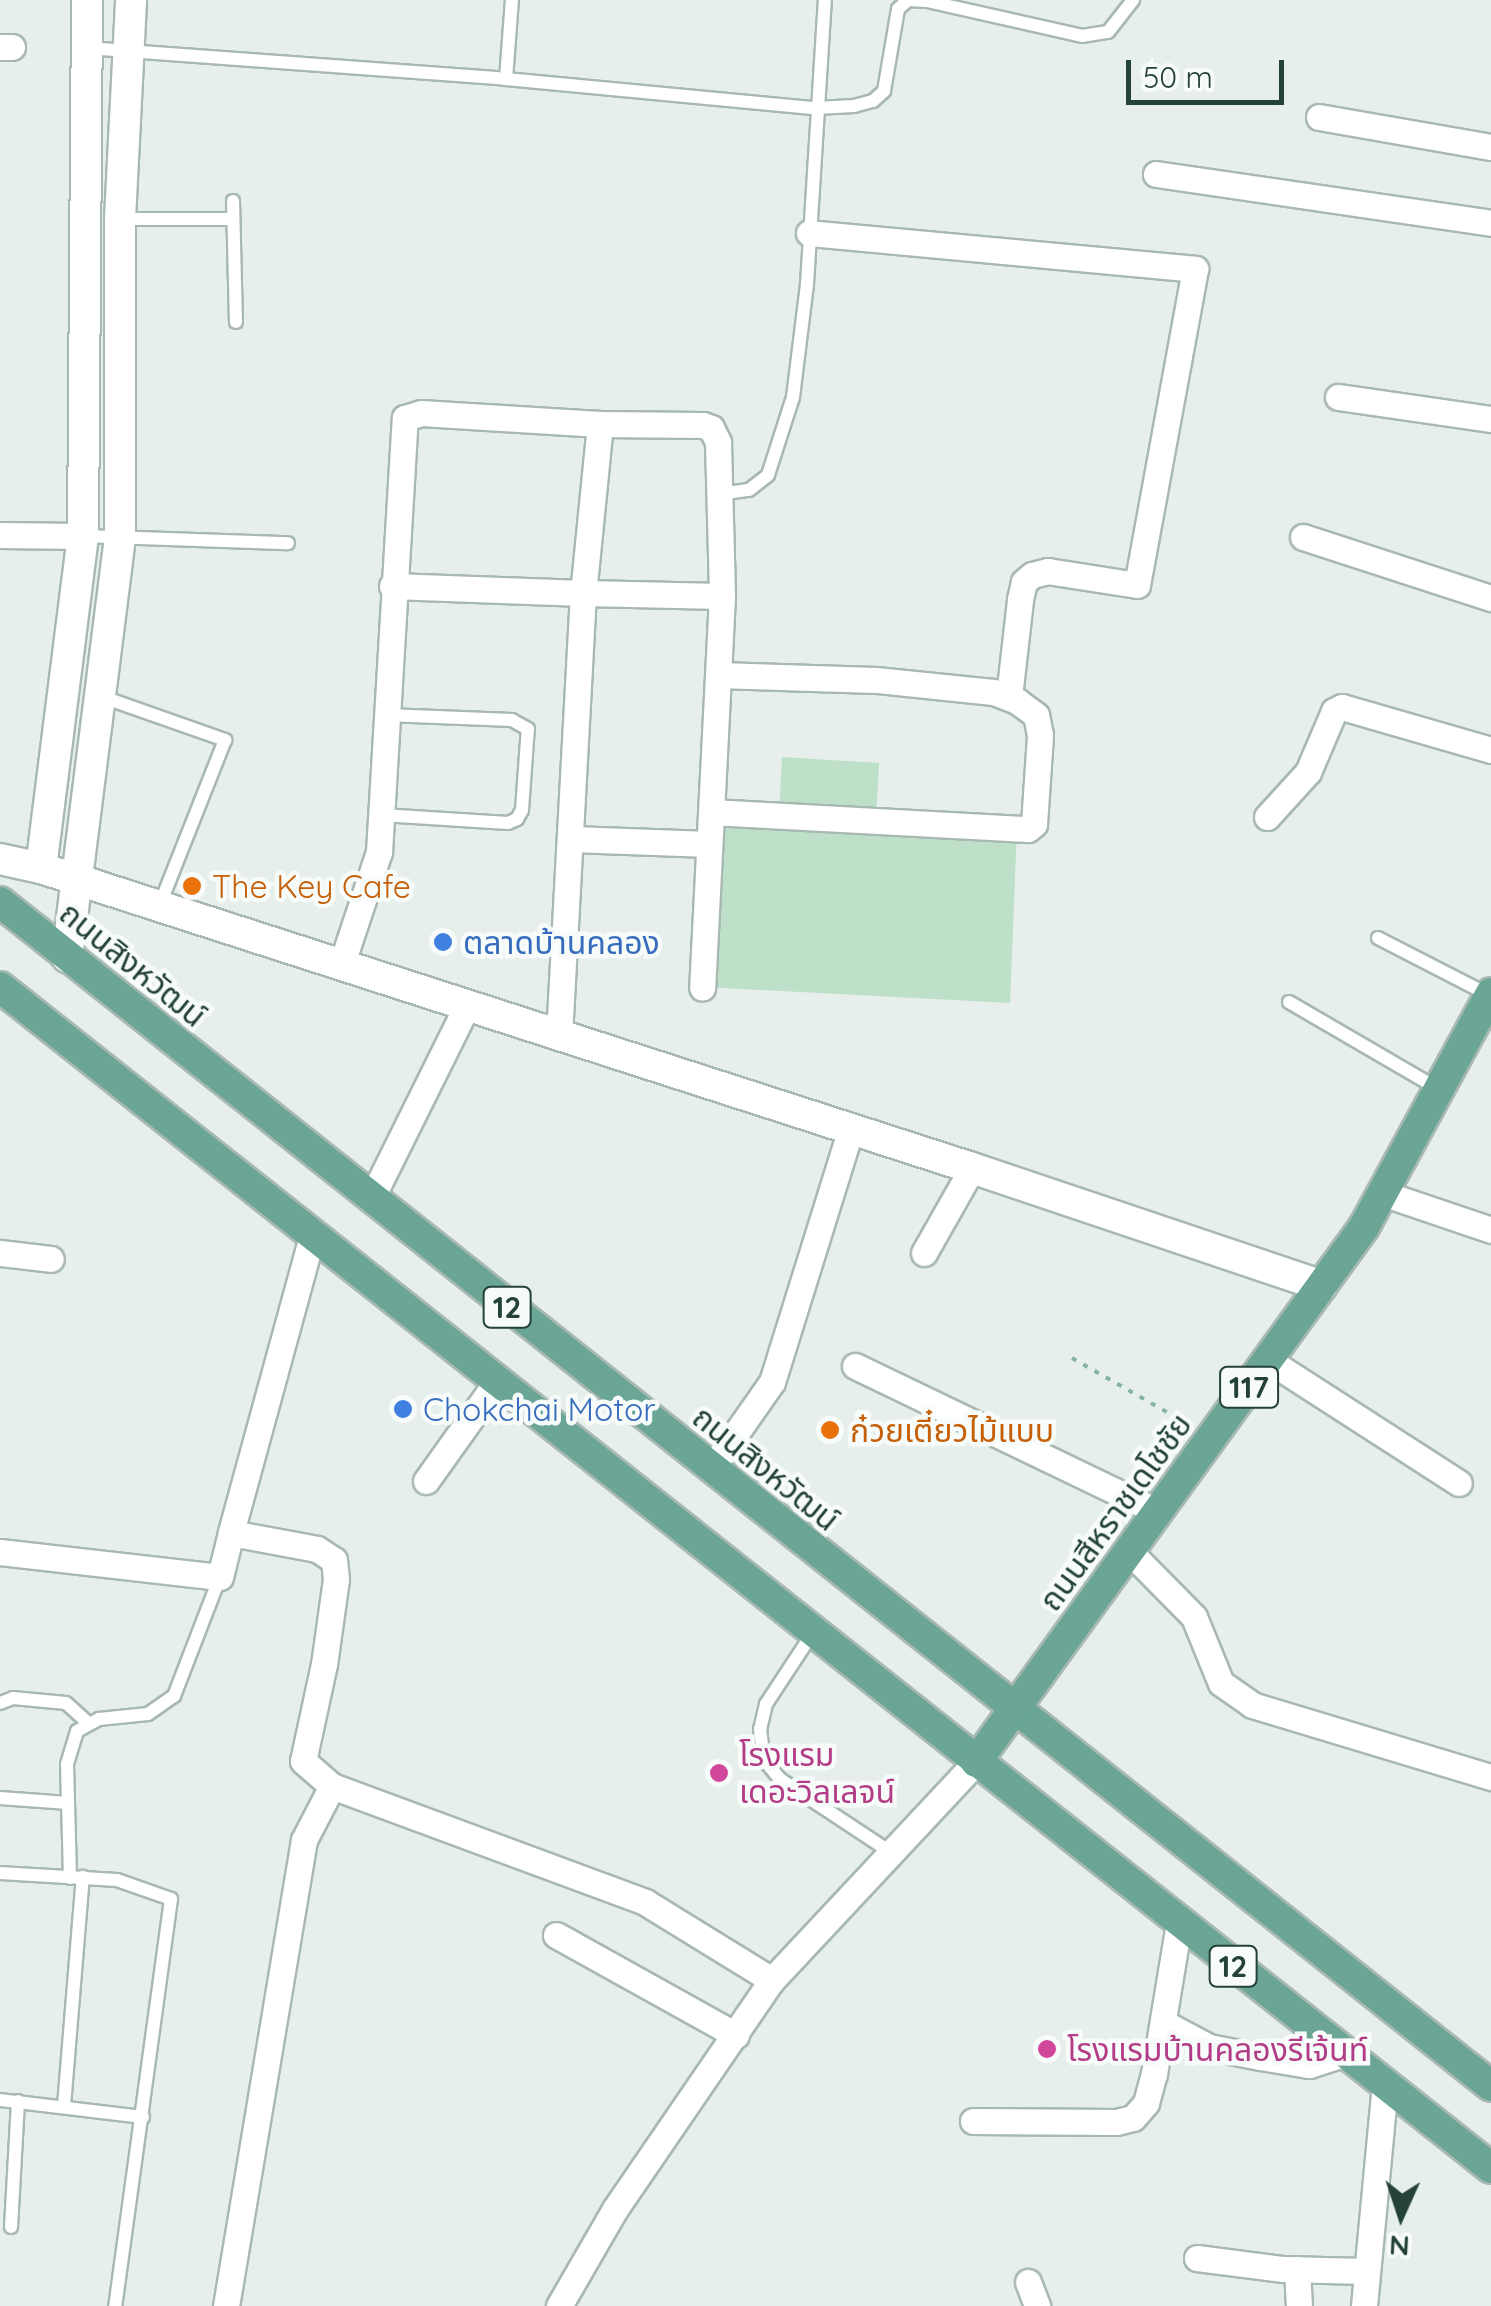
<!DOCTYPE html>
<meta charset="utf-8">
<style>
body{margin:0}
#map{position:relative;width:1491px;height:2306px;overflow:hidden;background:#e6efeb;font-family:Quicksand,"Noto Sans Thai",sans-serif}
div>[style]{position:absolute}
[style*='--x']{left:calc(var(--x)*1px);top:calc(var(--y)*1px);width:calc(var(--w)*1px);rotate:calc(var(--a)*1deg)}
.green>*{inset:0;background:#bfe0c8}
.path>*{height:4px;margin-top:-2px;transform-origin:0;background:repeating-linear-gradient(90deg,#86b3a5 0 5px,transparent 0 13px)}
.roads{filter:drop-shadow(2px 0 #a8b8b2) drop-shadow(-2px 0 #a8b8b2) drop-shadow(0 2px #a8b8b2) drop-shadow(0 -2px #a8b8b2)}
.service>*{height:12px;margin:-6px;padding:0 6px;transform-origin:6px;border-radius:6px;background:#fff}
.minor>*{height:25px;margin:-12.5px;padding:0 12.5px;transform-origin:12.5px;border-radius:12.5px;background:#fff}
.tertiary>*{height:30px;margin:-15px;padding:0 15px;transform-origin:15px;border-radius:15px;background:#fff}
.primary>*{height:30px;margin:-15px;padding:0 15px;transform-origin:15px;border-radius:15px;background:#6aa596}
.dots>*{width:28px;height:28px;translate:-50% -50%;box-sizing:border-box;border:5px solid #f7fbf9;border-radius:50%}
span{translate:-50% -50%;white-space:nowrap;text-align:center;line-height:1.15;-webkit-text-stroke:9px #f7fbf9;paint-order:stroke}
.shield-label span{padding:2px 8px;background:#f7fbf9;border:2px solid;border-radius:8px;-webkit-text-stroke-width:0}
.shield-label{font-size:30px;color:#24423a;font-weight:700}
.food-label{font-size:32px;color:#c56008}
.left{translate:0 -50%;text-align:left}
.shop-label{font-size:32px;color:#366cbe}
.street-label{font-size:32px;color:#24423a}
.hotel-label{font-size:32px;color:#b23c85}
.north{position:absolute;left:1351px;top:2166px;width:100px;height:100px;-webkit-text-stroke:8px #f7fbf9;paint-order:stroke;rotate:183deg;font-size:28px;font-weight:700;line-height:40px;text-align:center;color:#24423a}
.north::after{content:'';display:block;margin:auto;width:35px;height:45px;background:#24423a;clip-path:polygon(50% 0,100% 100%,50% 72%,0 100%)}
.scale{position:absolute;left:1126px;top:60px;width:158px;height:45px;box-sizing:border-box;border:5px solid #24423a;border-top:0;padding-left:12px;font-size:30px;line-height:35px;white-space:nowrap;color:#24423a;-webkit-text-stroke:8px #f7fbf9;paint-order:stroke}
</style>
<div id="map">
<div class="green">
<div style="clip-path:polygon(782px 757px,879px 763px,876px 821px,1017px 829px,1010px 1003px,702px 987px,711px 812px,779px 816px)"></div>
</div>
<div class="path">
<div style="--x:1072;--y:1358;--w:137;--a:29.7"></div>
</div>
<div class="roads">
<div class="service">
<div style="--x:87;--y:48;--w:420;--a:4.2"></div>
<div style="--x:506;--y:79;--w:310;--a:5.4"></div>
<div style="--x:815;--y:108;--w:39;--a:-3"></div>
<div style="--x:854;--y:106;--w:20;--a:-15"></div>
<div style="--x:873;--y:101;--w:15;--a:-42"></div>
<div style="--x:884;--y:91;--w:83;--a:-80.3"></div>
<div style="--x:898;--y:9;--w:13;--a:-42"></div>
<div style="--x:908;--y:0;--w:19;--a:3"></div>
<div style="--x:927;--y:1;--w:159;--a:12.7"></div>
<div style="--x:1082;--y:36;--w:26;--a:-9"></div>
<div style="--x:1108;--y:32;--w:41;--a:-52"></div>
<div style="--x:506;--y:79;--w:79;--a:-85.7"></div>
<div style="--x:233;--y:201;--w:121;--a:88.6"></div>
<div style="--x:120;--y:219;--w:113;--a:0"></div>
<div style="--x:719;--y:494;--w:30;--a:-8"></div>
<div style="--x:749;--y:490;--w:24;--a:-38"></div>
<div style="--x:768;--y:475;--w:82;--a:-72.2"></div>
<div style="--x:793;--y:397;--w:114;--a:-82.9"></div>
<div style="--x:807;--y:284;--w:285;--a:-86.4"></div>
<div style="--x:83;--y:536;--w:205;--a:2"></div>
<div style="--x:100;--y:696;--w:133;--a:19.4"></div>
<div style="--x:225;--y:740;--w:180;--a:111.6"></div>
<div style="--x:382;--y:815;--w:126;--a:3.6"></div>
<div style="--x:508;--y:823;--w:10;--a:-24"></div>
<div style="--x:517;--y:819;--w:10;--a:-61"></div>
<div style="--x:522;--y:810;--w:70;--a:-85.9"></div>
<div style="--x:527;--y:740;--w:11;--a:-85"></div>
<div style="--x:528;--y:729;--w:18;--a:-151"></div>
<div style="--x:512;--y:720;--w:126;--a:-177.7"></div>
<div style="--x:1378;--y:938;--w:125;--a:27.2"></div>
<div style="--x:1289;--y:1002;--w:171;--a:30.2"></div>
<div style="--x:812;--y:1634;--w:84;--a:123.3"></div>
<div style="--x:766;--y:1704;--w:26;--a:103"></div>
<div style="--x:760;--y:1729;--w:31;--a:83"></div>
<div style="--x:764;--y:1760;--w:25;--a:50"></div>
<div style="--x:780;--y:1779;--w:134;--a:33.5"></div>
<div style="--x:0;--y:1703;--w:14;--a:-21"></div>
<div style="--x:13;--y:1698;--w:53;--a:5.4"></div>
<div style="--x:66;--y:1703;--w:31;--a:42"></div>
<div style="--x:0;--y:1798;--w:68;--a:4.2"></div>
<div style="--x:0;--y:1873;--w:117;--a:3.4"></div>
<div style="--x:117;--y:1880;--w:57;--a:19.4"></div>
<div style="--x:171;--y:1899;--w:411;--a:97.8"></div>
<div style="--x:70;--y:1878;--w:114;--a:-91.5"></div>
<div style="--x:67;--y:1764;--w:34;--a:-73"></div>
<div style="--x:77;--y:1731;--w:25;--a:-29"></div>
<div style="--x:99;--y:1719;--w:49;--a:-5.8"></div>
<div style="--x:148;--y:1714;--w:32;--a:-35"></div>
<div style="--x:174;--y:1696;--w:128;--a:-68.9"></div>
<div style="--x:0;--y:2100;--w:144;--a:6.8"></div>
<div style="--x:64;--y:2106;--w:230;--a:-85.3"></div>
<div style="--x:11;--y:2227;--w:126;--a:-86.8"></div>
</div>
<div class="minor">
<div style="--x:0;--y:47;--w:12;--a:0"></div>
<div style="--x:1319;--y:117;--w:175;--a:9.9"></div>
<div style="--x:1156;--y:174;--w:339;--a:8.3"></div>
<div style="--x:809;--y:233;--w:388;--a:5.3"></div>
<div style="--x:1195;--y:269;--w:321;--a:100.4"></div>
<div style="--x:1137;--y:585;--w:90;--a:-171.1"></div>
<div style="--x:1048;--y:571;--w:16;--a:166"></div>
<div style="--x:1032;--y:575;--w:11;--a:139"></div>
<div style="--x:1024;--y:582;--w:18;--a:103"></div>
<div style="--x:1020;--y:600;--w:97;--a:96.5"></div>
<div style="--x:1338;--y:397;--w:155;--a:8.2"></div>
<div style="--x:600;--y:424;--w:170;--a:95.7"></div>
<div style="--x:583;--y:593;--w:139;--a:1.2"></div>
<div style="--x:0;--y:535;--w:83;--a:0.7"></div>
<div style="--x:1303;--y:537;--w:198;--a:18"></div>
<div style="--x:392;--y:586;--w:191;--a:2.1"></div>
<div style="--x:583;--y:593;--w:444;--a:93.1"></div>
<div style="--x:711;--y:812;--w:317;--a:3.1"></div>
<div style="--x:1028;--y:829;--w:8;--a:-40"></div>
<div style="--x:1034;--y:824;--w:89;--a:-86.1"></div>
<div style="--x:1040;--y:735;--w:20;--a:-101"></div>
<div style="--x:1036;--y:715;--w:24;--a:-144"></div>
<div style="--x:1017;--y:701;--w:26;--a:-159"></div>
<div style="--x:993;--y:692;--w:118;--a:-174.1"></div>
<div style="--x:876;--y:680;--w:158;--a:-178.2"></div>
<div style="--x:1267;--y:817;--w:61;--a:-47.7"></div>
<div style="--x:1308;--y:772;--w:66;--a:-66.9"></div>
<div style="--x:1334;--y:711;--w:9;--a:-27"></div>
<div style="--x:1342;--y:707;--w:155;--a:16.1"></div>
<div style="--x:571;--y:839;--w:138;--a:2.1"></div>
<div style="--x:341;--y:966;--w:120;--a:-71.6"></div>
<div style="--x:379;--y:852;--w:435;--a:-86.6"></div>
<div style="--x:405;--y:418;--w:17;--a:-17"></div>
<div style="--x:421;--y:413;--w:179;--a:3.5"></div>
<div style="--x:600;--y:424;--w:103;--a:0.6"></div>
<div style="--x:703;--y:425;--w:9;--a:21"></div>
<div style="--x:711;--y:428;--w:16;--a:63"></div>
<div style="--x:718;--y:442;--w:154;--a:88.5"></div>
<div style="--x:722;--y:596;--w:392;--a:92.9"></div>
<div style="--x:1382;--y:1193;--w:115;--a:18.7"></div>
<div style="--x:371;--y:1199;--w:216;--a:-63.6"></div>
<div style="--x:312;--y:1236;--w:308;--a:105.3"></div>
<div style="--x:231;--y:1533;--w:87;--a:10.5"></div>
<div style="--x:317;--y:1549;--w:20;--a:33"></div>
<div style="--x:334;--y:1560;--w:19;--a:84"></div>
<div style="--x:336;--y:1579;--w:86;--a:98"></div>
<div style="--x:324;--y:1664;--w:99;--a:102.2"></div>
<div style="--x:303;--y:1761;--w:38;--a:41"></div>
<div style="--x:332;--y:1786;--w:334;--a:20.3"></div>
<div style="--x:645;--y:1902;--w:149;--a:31.6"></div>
<div style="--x:0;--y:1253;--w:51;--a:6.7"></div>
<div style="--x:924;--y:1253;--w:98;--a:-60.5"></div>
<div style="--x:1268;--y:1360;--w:227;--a:32.8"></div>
<div style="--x:855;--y:1366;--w:337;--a:25.7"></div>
<div style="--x:711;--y:1469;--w:106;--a:-55"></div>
<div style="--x:772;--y:1382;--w:265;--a:-72.7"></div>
<div style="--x:426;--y:1481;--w:120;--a:-54.5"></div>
<div style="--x:0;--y:1552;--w:221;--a:6.5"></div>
<div style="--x:220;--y:1577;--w:45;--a:-76"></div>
<div style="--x:1130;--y:1552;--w:91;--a:45.4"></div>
<div style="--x:1194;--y:1617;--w:71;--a:67.8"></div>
<div style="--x:1221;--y:1683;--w:38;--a:35"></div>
<div style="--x:1252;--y:1705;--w:250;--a:16.8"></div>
<div style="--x:556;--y:1935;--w:206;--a:29.1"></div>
<div style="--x:1164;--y:2023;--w:51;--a:28.1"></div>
<div style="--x:1209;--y:2047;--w:52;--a:11.1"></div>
<div style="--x:1260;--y:2057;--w:50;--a:9.3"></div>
<div style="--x:1309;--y:2065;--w:38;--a:-18"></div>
<div style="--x:973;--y:2121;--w:143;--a:0.4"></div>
<div style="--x:1116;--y:2122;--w:17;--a:-13"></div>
<div style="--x:1133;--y:2118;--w:20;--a:-49"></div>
<div style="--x:1146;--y:2103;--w:30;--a:-75"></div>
<div style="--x:1154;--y:2074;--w:153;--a:-80.6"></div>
<div style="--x:1197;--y:2258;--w:87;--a:7.3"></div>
<div style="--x:1283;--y:2269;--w:83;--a:1.4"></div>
<div style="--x:1297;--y:2269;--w:37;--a:87"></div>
<div style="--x:1028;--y:2282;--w:26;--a:69"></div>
<div style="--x:226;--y:2306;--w:472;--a:-80.5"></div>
<div style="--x:304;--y:1840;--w:61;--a:-62.6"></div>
<div style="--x:559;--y:2306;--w:112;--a:-60"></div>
<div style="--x:615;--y:2209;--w:278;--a:-55.6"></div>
<div style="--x:772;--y:1980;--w:299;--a:-46.9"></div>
<div style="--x:1364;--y:2306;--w:222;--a:-84.6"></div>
</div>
<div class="tertiary">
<div style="--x:0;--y:859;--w:42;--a:12.4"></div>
<div style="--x:41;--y:868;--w:978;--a:17.86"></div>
<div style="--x:972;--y:1168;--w:369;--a:18.6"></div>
<div style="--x:41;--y:868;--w:335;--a:-82.8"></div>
<div style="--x:83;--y:536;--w:536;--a:-89.57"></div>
<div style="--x:67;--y:957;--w:424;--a:-82.8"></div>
<div style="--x:120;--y:536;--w:317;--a:-90"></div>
<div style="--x:120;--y:219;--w:219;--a:-87.1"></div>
</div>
<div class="primary">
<div style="--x:0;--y:902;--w:1904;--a:38.45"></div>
<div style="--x:0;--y:987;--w:1902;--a:38.38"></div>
<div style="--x:976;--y:1762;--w:661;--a:-54.05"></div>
<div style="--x:1364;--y:1227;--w:266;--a:-61.5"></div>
</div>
</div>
<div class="dots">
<div style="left:192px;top:886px;background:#e8710a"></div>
<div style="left:443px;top:942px;background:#3f7fe0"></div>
<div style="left:403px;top:1409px;background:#3f7fe0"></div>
<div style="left:830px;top:1430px;background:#e8710a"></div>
<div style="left:719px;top:1773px;background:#d1479c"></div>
<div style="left:1047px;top:2049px;background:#d1479c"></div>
</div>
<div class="shield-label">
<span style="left:507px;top:1307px">12</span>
<span style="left:1249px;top:1387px">117</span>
<span style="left:1233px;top:1966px">12</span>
</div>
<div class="food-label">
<span class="left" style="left:212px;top:886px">The Key Cafe</span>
<span class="left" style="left:850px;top:1430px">ก๋วยเตี๋ยวไม้แบบ</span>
</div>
<div class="shop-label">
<span class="left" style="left:463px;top:942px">ตลาดบ้านคลอง</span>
<span class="left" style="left:423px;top:1409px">Chokchai Motor</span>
</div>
<div class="street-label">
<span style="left:133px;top:964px;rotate:39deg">ถนนสิงหวัฒน์</span>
<span style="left:766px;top:1468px;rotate:39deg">ถนนสิงหวัฒน์</span>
<span style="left:1115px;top:1512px;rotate:-54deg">ถนนสีหราชเดโชชัย</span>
</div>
<div class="hotel-label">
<span class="left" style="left:739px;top:1773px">โรงแรม<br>เดอะวิลเลจน์</span>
<span class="left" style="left:1067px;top:2049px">โรงแรมบ้านคลองรีเจ้นท์</span>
</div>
<div class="north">N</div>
<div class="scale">50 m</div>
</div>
